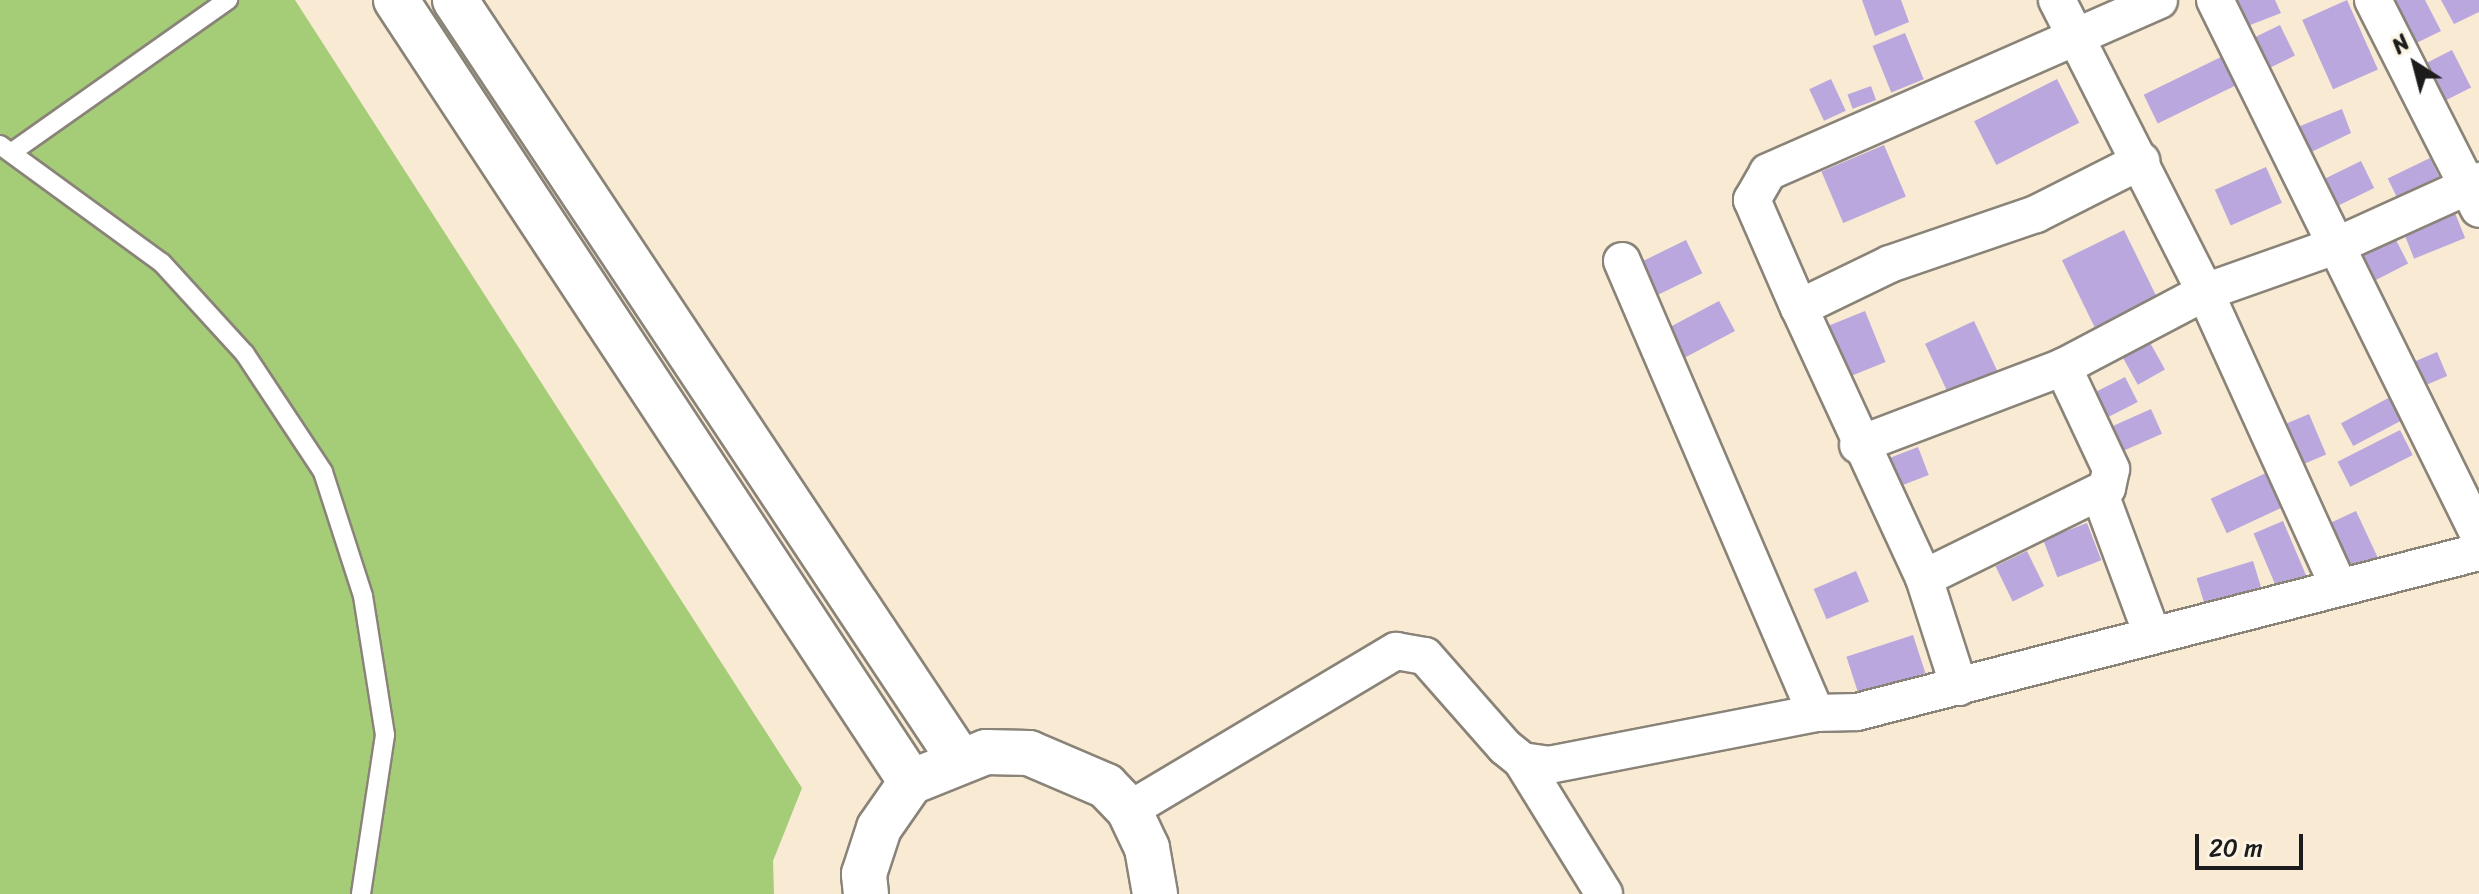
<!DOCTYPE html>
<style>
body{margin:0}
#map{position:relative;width:2479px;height:894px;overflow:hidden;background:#f8ead3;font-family:Sriracha,sans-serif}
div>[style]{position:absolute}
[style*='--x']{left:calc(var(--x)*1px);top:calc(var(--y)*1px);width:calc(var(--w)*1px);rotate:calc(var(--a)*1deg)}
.green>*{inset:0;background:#a5cd78}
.building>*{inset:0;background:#b9a7dd;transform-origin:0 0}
.roads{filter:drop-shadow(2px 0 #8a8378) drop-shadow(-2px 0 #8a8378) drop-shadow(0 2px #8a8378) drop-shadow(0 -2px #8a8378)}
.lane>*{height:18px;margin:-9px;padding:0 9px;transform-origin:9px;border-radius:9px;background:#fff}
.street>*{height:36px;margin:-18px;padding:0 18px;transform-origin:18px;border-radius:18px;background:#fff}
.secondary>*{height:44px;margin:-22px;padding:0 22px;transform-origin:22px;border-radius:22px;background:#fff}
span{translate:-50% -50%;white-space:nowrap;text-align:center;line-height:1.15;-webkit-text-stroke:8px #fcf5e5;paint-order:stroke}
.north{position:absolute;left:2375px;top:24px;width:80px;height:80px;-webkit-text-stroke:6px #fcf5e5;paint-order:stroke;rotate:324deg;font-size:22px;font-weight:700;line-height:32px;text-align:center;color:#1c1c1c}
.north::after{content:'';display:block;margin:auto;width:28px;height:36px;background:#1c1c1c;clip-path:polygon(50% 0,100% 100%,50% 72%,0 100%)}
.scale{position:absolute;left:2195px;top:834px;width:108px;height:36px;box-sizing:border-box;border:4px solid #1c1c1c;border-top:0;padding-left:10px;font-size:24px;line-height:28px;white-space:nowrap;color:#1c1c1c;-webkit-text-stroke:6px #fcf5e5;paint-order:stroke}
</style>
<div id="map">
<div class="green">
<div style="clip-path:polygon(0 0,295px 0,802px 788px,773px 861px,774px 894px,0 894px)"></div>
</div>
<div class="building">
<div style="clip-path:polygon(1862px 0,1901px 0,1909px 22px,1875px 36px)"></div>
<div style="clip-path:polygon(2226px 0,2275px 0,2281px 13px,2240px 29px)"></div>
<div style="left:2347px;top:0;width:76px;height:49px;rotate:66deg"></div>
<div style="clip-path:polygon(2388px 0,2425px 0,2441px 31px,2406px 48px)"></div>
<div style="clip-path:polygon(2441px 0,2479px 0,2479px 12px,2454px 24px)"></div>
<div style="left:2280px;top:25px;width:34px;height:36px;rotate:64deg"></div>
<div style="left:1905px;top:33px;width:50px;height:35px;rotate:68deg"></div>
<div style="left:2452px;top:50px;width:42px;height:36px;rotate:63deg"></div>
<div style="left:2221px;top:57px;width:32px;height:86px;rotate:64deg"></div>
<div style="left:1831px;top:79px;width:35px;height:24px;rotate:65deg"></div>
<div style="left:2057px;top:79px;width:49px;height:93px;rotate:63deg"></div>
<div style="left:1871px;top:86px;width:15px;height:25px;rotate:70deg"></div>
<div style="clip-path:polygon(2342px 109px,2351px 133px,2305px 155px,2293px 129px)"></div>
<div style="left:1884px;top:145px;width:56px;height:68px;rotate:67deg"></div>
<div style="left:2430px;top:158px;width:32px;height:47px;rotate:64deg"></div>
<div style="left:2361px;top:161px;width:30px;height:50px;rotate:64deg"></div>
<div style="left:2266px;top:167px;width:39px;height:56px;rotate:66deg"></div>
<div style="left:2455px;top:213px;width:27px;height:55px;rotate:68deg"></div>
<div style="left:2124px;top:230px;width:79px;height:69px;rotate:64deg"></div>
<div style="left:2394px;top:236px;width:31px;height:47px;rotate:63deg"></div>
<div style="left:1686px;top:240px;width:37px;height:56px;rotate:64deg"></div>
<div style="left:1719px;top:301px;width:34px;height:63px;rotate:62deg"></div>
<div style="left:1865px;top:311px;width:55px;height:40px;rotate:68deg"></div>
<div style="left:1974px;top:321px;width:59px;height:54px;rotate:65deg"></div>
<div style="left:2148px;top:339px;width:35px;height:31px;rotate:61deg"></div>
<div style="left:2437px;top:352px;width:26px;height:34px;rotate:67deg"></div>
<div style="left:2125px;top:377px;width:28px;height:39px;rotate:63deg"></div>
<div style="left:2394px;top:395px;width:26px;height:60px;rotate:62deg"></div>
<div style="left:2151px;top:409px;width:27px;height:49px;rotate:66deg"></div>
<div style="left:2309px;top:414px;width:44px;height:36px;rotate:67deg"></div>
<div style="left:2400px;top:430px;width:28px;height:70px;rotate:63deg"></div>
<div style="left:1918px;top:447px;width:30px;height:41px;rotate:69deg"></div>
<div style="left:2266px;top:473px;width:38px;height:61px;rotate:65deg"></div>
<div style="left:2356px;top:511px;width:56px;height:36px;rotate:65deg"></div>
<div style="left:2283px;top:521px;width:60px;height:32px;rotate:67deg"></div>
<div style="left:2087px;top:523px;width:40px;height:47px;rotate:69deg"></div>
<div style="left:2027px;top:551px;width:39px;height:35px;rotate:64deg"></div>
<div style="left:2253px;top:561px;width:27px;height:59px;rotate:73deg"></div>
<div style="left:1856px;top:571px;width:33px;height:46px;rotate:67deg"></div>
<div style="left:1913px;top:635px;width:40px;height:70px;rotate:72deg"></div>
</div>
<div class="roads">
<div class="lane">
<div style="--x:0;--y:145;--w:200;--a:36.1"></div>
<div style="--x:162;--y:263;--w:123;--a:47.6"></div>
<div style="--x:245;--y:354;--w:141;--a:56.5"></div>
<div style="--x:323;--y:472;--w:130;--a:72.1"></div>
<div style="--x:363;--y:596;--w:141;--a:81"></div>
<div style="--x:385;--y:735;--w:161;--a:98.6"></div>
<div style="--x:15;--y:150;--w:261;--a:-35.2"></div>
</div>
<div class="street">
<div style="--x:2057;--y:0;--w:327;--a:63.1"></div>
<div style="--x:2205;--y:292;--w:322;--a:65.6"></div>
<div style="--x:2215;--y:0;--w:597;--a:63.74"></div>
<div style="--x:2373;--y:0;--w:234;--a:63.1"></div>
<div style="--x:1622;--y:261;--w:492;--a:66.8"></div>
<div style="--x:1799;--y:308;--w:118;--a:-113.5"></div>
<div style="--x:1752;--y:200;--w:32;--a:-60"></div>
<div style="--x:1768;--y:172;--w:427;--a:-23.7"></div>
<div style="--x:1858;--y:445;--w:219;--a:-20.8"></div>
<div style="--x:2063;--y:367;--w:161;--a:-27.8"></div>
<div style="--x:2205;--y:292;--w:141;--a:-19.5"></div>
<div style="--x:2338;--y:245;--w:155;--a:-24.4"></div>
<div style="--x:2100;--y:494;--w:147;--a:69.7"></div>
<div style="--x:1924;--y:578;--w:204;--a:-26.2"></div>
<div style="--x:2107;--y:488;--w:19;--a:-78"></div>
<div style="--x:2111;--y:469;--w:113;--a:-115.2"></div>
<div style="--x:1959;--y:687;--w:114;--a:-107.8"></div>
<div style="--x:1924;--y:578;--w:298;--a:-114.8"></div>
<div style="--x:1799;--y:308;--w:101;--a:-25.8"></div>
<div style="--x:1890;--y:264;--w:154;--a:-18.9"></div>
<div style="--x:2036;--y:214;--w:118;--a:-26.8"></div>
<div style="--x:1522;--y:761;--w:156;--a:58.3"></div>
<div style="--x:1129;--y:810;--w:311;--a:-30.8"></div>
<div style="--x:1396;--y:651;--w:29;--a:10"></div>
<div style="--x:1425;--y:656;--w:121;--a:48.7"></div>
<div style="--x:1505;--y:747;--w:22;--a:39"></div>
<div style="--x:1522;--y:761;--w:27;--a:8"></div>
<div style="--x:1549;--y:765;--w:272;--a:-11"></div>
<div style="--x:1816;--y:713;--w:41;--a:-1.4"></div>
<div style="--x:1857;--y:712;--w:642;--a:-14.43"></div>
</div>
<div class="secondary">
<div style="--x:396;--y:0;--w:936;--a:56.63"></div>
<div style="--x:455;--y:0;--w:911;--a:56.41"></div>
<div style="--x:866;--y:894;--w:20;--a:-96"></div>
<div style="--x:864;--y:874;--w:48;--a:-71.9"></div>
<div style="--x:879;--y:828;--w:56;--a:-55.2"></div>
<div style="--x:911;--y:782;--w:81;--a:-21.8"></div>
<div style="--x:986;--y:752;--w:43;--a:1.3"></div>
<div style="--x:1029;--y:753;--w:84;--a:23.2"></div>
<div style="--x:1106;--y:786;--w:33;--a:46"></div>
<div style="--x:1129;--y:810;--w:42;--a:64.7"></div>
<div style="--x:1147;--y:848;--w:47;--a:80.1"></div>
</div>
</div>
<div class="north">N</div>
<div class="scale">20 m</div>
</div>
